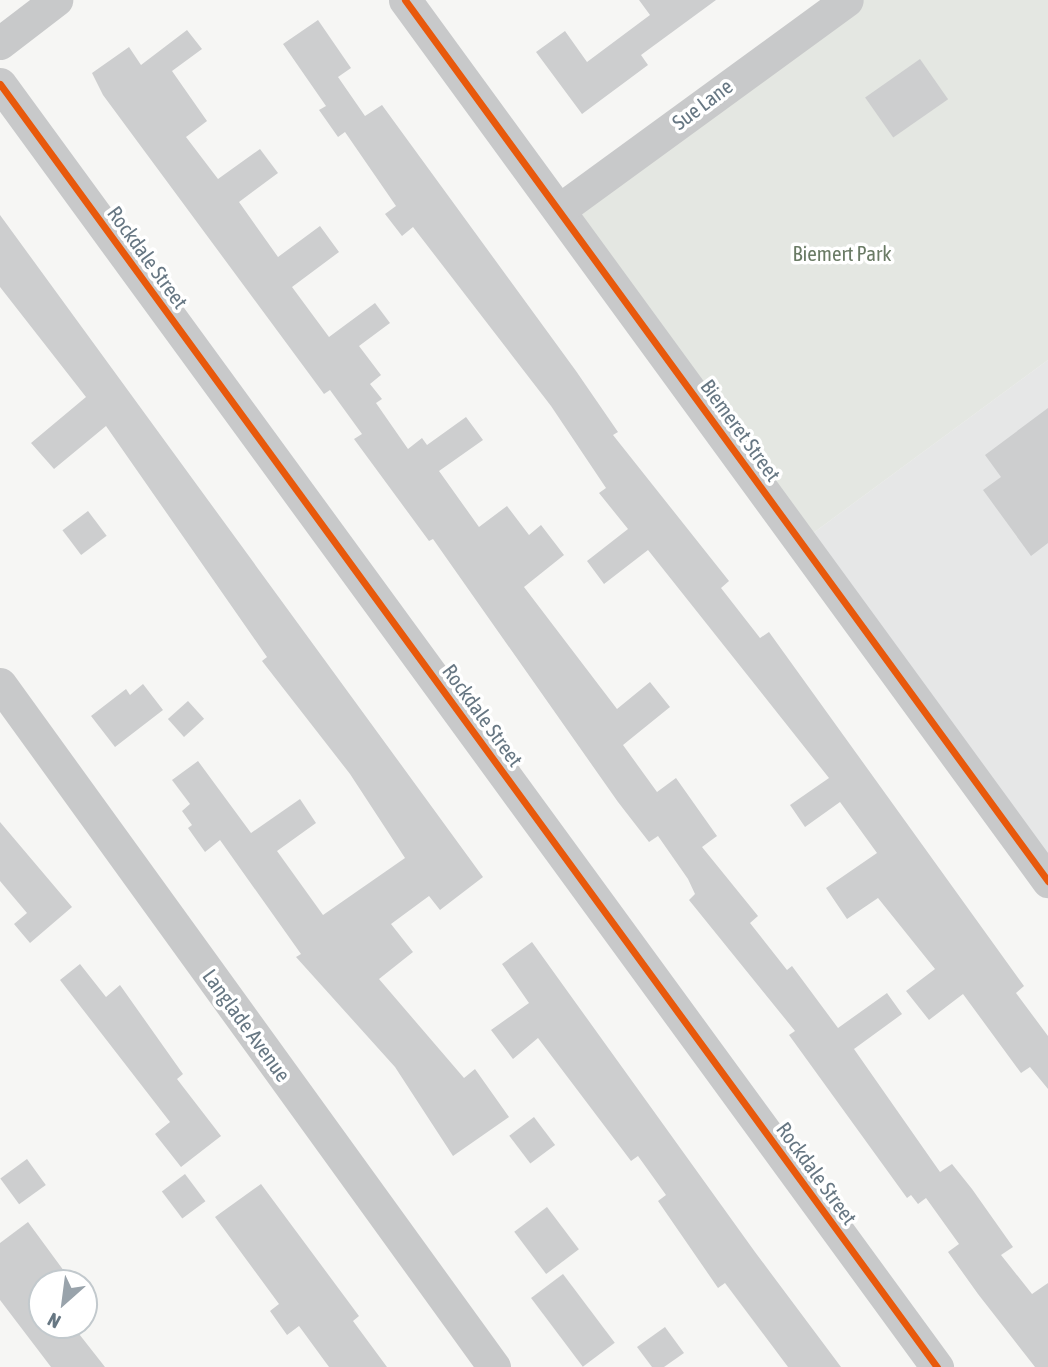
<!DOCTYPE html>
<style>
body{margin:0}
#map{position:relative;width:1048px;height:1367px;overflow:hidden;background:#f6f6f4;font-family:"Asap Condensed",sans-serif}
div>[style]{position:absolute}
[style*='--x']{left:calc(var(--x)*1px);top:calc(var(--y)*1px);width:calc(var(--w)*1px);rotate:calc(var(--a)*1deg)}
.built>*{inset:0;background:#e6e7e7}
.green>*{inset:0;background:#e4e7e2}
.building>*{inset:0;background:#cdcecf;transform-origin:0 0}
.street>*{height:33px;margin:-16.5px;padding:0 16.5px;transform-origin:16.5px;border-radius:16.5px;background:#c8c9ca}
.cycleway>*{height:7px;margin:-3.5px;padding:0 3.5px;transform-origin:3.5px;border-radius:3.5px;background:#e8590c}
span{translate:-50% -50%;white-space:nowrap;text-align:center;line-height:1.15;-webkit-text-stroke:7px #fff;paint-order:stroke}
.street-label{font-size:21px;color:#677783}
.park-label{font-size:21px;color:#6a7b65}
.north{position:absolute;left:28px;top:1269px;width:70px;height:70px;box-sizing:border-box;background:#fff;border:2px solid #c2c9cd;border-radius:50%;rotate:208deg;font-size:19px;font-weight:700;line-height:28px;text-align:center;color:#677783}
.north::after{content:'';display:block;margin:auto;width:24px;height:32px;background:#99a3ab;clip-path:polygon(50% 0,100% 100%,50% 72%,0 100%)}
</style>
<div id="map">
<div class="built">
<div style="clip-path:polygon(1048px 360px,1048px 881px,801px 542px)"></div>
</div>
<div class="green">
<div style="clip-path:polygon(847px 0,1048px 0,1048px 360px,801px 542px,559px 210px)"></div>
</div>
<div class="building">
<div style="clip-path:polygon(639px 0,716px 0,641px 55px,648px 65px,582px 114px,536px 52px,565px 31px,587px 62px,650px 15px)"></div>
<div style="clip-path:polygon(318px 20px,351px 68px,338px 77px,365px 116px,382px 105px,576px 371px,618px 432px,613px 435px,729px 581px,721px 588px,760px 638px,769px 632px,1024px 986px,1016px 993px,1048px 1036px,1048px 1089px,1030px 1067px,1021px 1073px,963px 994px,929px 1020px,906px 991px,935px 969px,878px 898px,847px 919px,826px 888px,877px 853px,840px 802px,805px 827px,790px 805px,829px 778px,648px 550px,604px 584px,587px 561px,628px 529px,599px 493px,606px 488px,551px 406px,413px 227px,402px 236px,385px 214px,396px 206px,345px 132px,338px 137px,319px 110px,326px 106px,283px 44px)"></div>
<div style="clip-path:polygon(187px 30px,202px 49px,172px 71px,207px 121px,186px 137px,218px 179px,260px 149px,278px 173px,239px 202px,278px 257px,320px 226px,339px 252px,292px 287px,329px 337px,375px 303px,390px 323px,359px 346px,381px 375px,370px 384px,382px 399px,376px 403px,408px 449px,422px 438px,427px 445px,466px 417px,483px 440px,439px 471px,479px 527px,507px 506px,529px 535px,541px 525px,564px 555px,524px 587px,617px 709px,650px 682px,670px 707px,623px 745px,657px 792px,676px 778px,717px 836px,702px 847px,758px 916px,750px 923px,787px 970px,792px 966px,838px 1028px,887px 993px,902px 1014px,854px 1049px,940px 1172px,952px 1164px,972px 1189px,1013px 1247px,1001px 1255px,1032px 1294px,1048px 1283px,1048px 1367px,1035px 1367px,978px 1294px,948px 1252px,959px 1244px,926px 1198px,918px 1204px,911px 1195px,907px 1198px,789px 1035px,795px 1031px,689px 900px,695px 894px,688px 879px,658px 836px,649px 842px,618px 802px,433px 539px,429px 541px,354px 439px,362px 434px,330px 390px,324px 394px,103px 95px,92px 73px,129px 47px,141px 65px)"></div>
<div style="left:920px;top:59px;width:49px;height:67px;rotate:55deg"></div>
<div style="clip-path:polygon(0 215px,483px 877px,440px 910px,429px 896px,391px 924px,413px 952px,379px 979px,464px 1078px,475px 1069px,509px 1117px,453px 1156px,395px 1067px,296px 957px,301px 954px,220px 840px,205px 852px,188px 828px,192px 825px,182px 811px,190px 804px,172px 780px,198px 761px,251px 833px,300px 799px,316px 823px,277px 851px,323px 915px,405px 858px,350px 774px,262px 661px,267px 657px,106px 426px,54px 469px,31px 443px,86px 397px,0 287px)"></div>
<div style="clip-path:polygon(1048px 408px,1048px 543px,1031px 556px,983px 490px,1001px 477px,985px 455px)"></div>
<div style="left:88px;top:511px;width:31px;height:32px;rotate:53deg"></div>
<div style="clip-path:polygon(143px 684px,163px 710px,115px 747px,91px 716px,126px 689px,130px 695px)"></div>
<div style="left:188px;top:701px;width:24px;height:27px;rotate:48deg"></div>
<div style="clip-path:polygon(0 822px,72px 907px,30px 943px,14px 924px,27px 913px,0 881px)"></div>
<div style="clip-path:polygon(532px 942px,755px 1252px,841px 1367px,788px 1367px,725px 1283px,718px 1288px,658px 1201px,666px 1195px,638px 1156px,631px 1161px,538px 1038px,513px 1059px,491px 1030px,529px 1003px,502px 964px)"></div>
<div style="clip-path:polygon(80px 964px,106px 997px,120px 985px,183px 1074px,177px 1079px,221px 1136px,181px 1167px,155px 1134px,170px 1122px,60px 980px)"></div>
<div style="left:534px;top:1117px;width:35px;height:31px;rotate:53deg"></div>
<div style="left:27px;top:1159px;width:32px;height:33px;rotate:54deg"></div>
<div style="left:185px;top:1174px;width:34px;height:29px;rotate:53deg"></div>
<div style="clip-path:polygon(261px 1184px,359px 1316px,353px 1321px,387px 1367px,329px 1367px,299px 1326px,287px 1335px,270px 1311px,279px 1304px,215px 1217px)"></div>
<div style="left:547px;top:1207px;width:53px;height:41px;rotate:53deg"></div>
<div style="clip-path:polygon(28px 1222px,64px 1271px,42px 1283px,42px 1325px,72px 1325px,105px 1367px,51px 1367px,0 1300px,0 1243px)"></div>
<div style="left:563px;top:1274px;width:86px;height:40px;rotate:53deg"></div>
<div style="clip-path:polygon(665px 1327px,684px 1353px,664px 1367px,652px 1367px,637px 1347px)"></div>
</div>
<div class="street">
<div style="--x:405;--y:0;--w:1091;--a:53.88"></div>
<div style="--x:0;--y:43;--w:71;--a:-37.5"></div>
<div style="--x:0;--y:84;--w:1589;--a:53.86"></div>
<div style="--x:559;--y:210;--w:356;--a:-36.1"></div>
<div style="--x:0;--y:684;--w:843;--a:54.12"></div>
</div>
<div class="cycleway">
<div style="--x:405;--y:0;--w:1091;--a:53.88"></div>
<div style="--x:0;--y:84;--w:1589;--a:53.86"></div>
</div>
<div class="street-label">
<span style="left:702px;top:104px;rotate:-37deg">Sue Lane</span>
<span style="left:148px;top:257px;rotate:54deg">Rockdale Street</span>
<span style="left:741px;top:430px;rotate:54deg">Biemeret Street</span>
<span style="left:483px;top:715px;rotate:54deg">Rockdale Street</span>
<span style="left:247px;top:1025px;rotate:54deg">Langlade Avenue</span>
<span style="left:817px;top:1173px;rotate:54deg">Rockdale Street</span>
</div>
<div class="park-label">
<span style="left:842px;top:253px">Biemert Park</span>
</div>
<div class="north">N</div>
</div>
